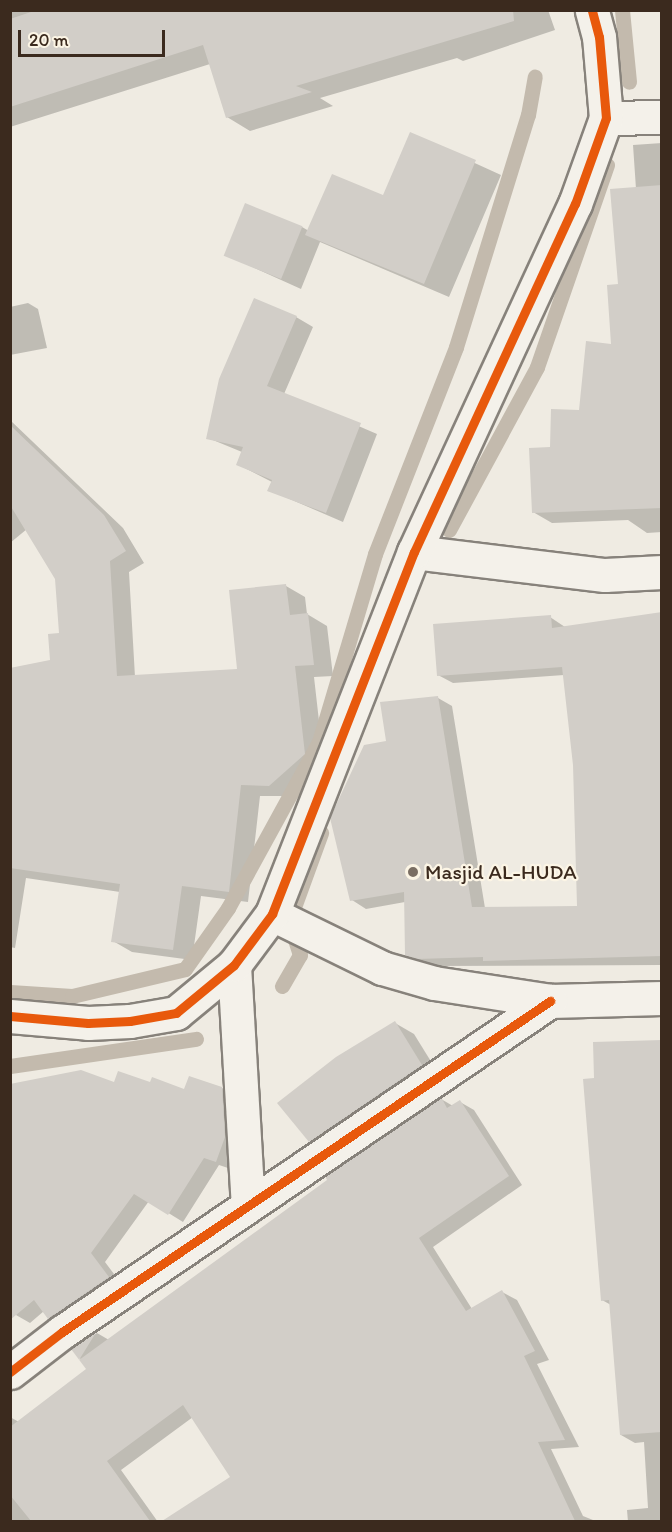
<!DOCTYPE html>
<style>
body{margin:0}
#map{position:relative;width:672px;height:1532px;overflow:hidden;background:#efebe2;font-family:Itim,sans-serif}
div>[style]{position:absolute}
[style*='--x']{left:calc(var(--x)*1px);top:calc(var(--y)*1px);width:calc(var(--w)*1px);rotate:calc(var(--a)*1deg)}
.shadow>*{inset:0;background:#0003}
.stream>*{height:15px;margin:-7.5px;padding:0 7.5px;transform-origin:7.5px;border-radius:7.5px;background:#c3baad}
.building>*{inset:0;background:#d2cec8;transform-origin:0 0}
.roads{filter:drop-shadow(2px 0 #87827b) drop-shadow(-2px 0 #87827b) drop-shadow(0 2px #87827b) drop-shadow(0 -2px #87827b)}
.street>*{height:33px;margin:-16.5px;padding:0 16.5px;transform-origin:16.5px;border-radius:16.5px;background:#f4f1ea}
.secondary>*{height:33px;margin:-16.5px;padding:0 16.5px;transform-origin:16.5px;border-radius:16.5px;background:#f4f1ea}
.cycleway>*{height:9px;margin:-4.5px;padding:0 4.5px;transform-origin:4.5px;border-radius:4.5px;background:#e8590c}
.dots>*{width:16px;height:16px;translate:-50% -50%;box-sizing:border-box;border:3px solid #fcf5e5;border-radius:50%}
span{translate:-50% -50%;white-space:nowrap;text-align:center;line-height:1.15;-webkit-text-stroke:4.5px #fcf5e5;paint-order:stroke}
.poi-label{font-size:21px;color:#3b2a1e}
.left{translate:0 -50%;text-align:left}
.frame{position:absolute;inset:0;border:12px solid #3b2a1e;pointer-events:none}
.scale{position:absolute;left:18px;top:30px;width:147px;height:27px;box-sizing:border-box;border:3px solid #3b2a1e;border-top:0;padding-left:8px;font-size:18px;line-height:21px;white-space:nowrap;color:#3b2a1e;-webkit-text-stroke:4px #fcf5e5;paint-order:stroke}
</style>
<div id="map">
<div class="shadow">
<div style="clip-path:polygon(10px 10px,548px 10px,555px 30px,463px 61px,457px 58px,320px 98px,333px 106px,250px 131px,227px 117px,210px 64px,10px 127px)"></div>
<div style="clip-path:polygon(411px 134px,501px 175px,449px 297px,320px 242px,301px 289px,226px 255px,302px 227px,309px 231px,384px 197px)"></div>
<div style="clip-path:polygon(662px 143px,662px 532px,647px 533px,628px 520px,552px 523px,533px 512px,552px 449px,580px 411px,613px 346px,636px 189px,633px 145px)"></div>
<div style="clip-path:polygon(28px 303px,38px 309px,47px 348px,10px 355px,10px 307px)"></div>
<div style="clip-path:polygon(296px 317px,313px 327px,284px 394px,377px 434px,343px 522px,269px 490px,272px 482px,237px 464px,242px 452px,208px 438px)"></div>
<div style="clip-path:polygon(10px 420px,123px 528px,144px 563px,129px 572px,135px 677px,238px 671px,286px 586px,305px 597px,307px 614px,327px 626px,333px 676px,314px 677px,324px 765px,288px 796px,260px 796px,248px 902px,201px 896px,192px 960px,132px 952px,113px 941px,120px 892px,26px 878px,15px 948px,10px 947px,10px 669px,51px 661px,60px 635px,57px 579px,27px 529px,10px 543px)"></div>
<div style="clip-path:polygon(662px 614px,662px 965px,433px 966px,406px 954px,405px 902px,366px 909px,352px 900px,387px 743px,438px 698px,452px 706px,485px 908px,579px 908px,574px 765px,564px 675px,453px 683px,438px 675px,550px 617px,565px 627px)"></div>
<div style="clip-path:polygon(395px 1023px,414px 1034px,440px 1076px,328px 1152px,310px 1141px)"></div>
<div style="clip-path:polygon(662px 1041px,662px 1522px,628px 1522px,627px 1510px,648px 1508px,644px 1442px,635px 1443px,621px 1435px,611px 1305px,602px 1300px,596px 1080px)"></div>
<div style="clip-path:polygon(115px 1084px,150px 1084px,185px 1091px,222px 1088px,236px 1097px,231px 1169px,219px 1165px,183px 1222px,149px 1201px,105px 1262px,123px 1286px,63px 1326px,44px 1311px,30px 1323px,16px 1315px)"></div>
<div style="clip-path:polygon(441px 1099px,453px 1106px,460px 1102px,474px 1110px,522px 1185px,433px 1247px,472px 1309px,502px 1292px,517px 1300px,549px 1360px,537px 1364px,579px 1447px,551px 1449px,583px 1516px,598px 1522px,165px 1522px,232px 1477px,193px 1417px,121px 1470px,158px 1522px,10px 1522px,10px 1417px,19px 1422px,88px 1369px,73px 1349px,97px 1333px,109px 1340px)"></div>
</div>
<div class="stream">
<div style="--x:622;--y:10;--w:72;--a:84.4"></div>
<div style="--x:449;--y:530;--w:185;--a:-61.6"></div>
<div style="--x:537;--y:367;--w:214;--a:-70.9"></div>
<div style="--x:282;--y:986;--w:36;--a:-60"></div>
<div style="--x:300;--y:955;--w:36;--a:-108"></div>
<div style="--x:289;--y:921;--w:94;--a:-70"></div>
<div style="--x:10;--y:992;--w:62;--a:3.7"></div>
<div style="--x:72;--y:996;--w:116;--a:-13.4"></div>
<div style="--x:185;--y:969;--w:75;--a:-54.8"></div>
<div style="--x:228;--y:908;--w:189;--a:-61.3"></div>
<div style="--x:319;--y:742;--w:196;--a:-73.4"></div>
<div style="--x:375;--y:554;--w:222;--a:-68.6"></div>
<div style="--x:456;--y:347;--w:243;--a:-72.8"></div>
<div style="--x:528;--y:115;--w:39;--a:-80"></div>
<div style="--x:10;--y:1066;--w:188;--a:-8.3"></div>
</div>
<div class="building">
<div style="clip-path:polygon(37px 10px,513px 10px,514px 21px,296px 86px,312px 92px,226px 118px,203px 45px,10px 107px,10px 19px)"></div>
<div style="clip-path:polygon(410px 132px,476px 160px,424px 284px,305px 235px,332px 174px,383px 195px)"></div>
<div style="clip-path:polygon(662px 185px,662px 508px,532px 513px,529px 448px,550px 447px,551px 409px,579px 410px,586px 341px,611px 344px,607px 285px,618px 284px,610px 189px)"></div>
<div style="left:245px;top:203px;width:62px;height:57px;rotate:22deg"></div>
<div style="clip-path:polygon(254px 298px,297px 316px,267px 386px,361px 423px,326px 513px,267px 491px,272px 480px,236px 465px,243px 447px,206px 439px,219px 379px)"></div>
<div style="clip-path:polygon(10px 425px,104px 515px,126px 551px,110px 561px,117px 676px,237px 669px,229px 590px,286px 584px,290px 615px,308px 613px,314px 665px,295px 666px,305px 754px,269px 786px,241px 785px,229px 892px,182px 886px,173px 950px,111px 942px,120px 884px,10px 868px,10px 668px,50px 660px,48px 634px,59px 633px,55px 579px,10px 505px)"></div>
<div style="clip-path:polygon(662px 612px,662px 956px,483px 961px,483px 957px,417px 959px,405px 955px,404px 892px,350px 901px,330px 818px,364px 745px,386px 741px,380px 702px,438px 696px,472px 907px,577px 906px,573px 765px,562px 667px,437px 676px,433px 624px,551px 615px,552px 628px)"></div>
<div style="clip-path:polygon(395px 1021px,422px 1065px,309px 1142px,277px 1103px,336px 1057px)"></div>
<div style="clip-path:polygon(662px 1040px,662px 1432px,620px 1435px,609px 1300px,601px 1301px,583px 1079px,594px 1078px,593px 1042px)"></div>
<div style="clip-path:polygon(81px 1070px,114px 1082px,118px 1071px,150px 1082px,152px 1077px,184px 1089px,189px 1076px,222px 1087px,225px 1137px,216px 1162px,204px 1158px,168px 1215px,134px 1194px,91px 1253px,109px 1277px,48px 1319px,34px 1300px,10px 1320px,10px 1084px)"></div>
<div style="clip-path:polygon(441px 1097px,447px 1108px,460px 1100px,509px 1176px,419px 1238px,466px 1311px,502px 1290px,535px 1351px,524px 1356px,565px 1440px,538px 1442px,575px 1521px,162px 1521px,230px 1477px,183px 1405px,107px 1461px,150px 1521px,31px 1521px,10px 1495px,10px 1427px,86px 1369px,71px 1349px,97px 1331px,79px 1360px,327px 1180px,325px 1176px)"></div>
</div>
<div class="roads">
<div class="street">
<div style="--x:606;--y:118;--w:56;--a:-1"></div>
<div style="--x:414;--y:552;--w:192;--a:6.9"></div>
<div style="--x:605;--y:575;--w:57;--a:-3"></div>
<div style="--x:272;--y:914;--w:123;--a:26.1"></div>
<div style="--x:382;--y:968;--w:54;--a:16.1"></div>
<div style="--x:434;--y:983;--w:117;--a:8.8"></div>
<div style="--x:550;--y:1001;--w:112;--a:-1.5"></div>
<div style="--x:234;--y:965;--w:241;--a:86.7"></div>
<div style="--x:10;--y:1372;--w:66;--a:-37.6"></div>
<div style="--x:62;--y:1332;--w:590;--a:-34.15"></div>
</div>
<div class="secondary">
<div style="--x:10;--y:1016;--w:78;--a:5.1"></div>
<div style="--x:88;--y:1023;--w:42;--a:-2.7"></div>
<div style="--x:130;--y:1021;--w:47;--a:-9.9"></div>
<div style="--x:176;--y:1013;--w:75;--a:-39.6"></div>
<div style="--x:234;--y:965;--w:64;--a:-53.3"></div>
<div style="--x:272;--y:914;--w:389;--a:-68.6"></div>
<div style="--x:414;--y:552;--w:383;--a:-65.2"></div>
<div style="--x:575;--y:204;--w:91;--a:-70.2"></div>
<div style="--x:606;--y:118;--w:81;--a:-94.9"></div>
<div style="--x:599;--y:37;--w:28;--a:-105"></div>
</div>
</div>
<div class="cycleway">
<div style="--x:10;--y:1016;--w:78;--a:5.1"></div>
<div style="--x:88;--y:1023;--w:42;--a:-2.7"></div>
<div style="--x:130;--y:1021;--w:47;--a:-9.9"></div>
<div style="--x:176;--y:1013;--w:75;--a:-39.6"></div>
<div style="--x:234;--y:965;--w:64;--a:-53.3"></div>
<div style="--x:272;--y:914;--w:389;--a:-68.6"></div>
<div style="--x:414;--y:552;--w:383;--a:-65.2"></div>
<div style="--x:575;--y:204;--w:91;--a:-70.2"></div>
<div style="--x:606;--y:118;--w:81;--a:-94.9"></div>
<div style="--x:599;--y:37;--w:28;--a:-105"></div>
<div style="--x:10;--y:1372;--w:66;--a:-37.6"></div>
<div style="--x:62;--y:1332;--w:590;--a:-34.15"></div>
</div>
<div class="dots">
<div style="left:413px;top:872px;background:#7a6e63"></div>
</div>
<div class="poi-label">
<span class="left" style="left:425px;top:872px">Masjid AL-HUDA</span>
</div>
<div class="frame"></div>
<div class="scale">20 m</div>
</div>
